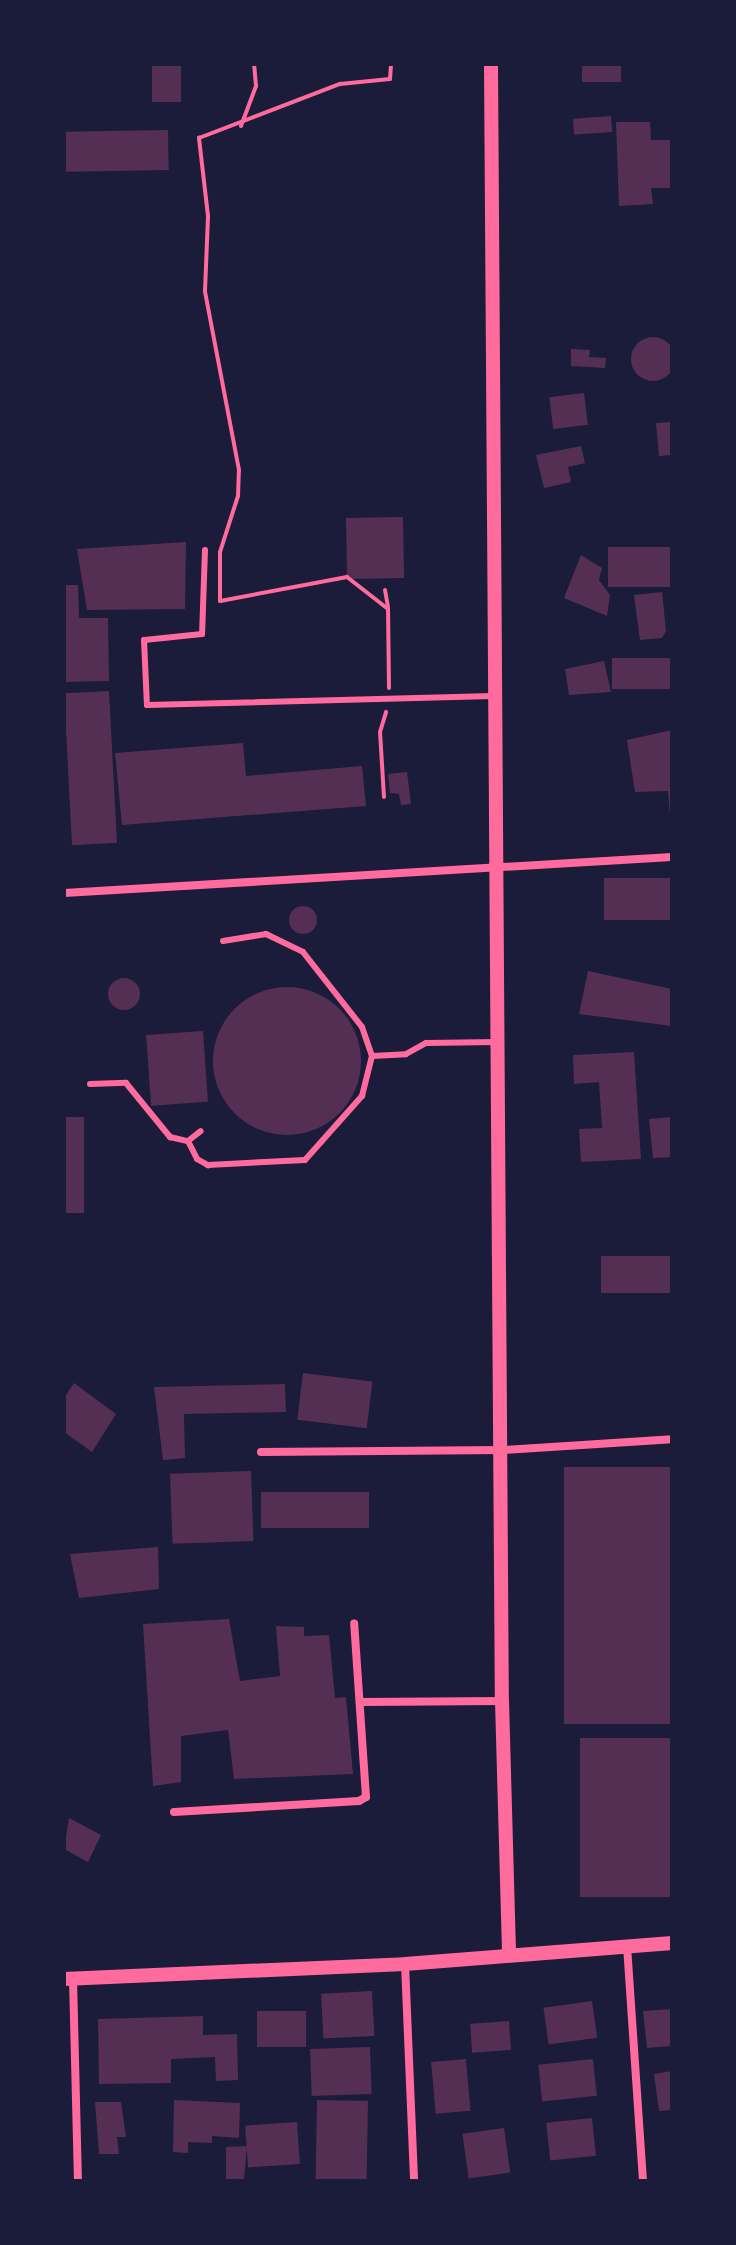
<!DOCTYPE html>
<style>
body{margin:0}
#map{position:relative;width:736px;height:2245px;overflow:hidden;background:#1b1b3a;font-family:"IBM Plex Sans",sans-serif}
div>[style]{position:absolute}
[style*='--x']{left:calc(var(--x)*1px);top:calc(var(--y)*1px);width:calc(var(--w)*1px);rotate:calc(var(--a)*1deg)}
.building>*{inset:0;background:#542f53;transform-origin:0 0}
.round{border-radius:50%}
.path>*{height:4px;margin:-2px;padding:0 2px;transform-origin:2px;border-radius:2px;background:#ff6b9d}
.service>*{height:6px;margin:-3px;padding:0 3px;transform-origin:3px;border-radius:3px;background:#ff6b9d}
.minor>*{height:8px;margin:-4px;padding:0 4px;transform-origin:4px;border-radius:4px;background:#ff6b9d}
.tertiary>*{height:14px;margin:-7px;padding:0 7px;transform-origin:7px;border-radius:7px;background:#ff6b9d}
span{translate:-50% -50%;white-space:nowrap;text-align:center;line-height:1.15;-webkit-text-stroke:8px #1b1b3a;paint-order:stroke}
.frame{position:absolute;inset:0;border:66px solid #1b1b3a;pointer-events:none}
</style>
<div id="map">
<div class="building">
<div style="left:152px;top:64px;width:29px;height:38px"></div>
<div style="left:582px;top:64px;width:39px;height:18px"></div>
<div style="left:611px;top:116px;width:16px;height:38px;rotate:86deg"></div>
<div style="clip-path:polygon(616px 122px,650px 122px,651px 140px,672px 140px,672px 188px,651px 188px,653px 204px,619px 206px)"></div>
<div style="left:168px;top:130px;width:40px;height:104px;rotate:89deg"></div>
<div class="round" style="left:631px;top:337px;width:44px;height:44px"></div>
<div style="clip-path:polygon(571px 349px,590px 350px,589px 357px,606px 358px,605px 368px,571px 366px)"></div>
<div style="left:584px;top:393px;width:32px;height:35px;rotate:83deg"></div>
<div style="clip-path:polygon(672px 422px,672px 455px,659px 456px,656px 423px)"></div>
<div style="clip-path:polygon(581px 446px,585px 463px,568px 467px,571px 482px,544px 488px,536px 455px)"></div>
<div style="left:403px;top:517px;width:61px;height:57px;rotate:89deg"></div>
<div style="clip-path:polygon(186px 542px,185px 609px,87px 610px,77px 549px)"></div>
<div style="left:672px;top:547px;width:40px;height:64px;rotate:90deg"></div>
<div style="clip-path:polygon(581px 555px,602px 568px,599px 580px,610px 595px,607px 616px,564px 598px)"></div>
<div style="clip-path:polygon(64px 585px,78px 585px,79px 618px,108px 618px,109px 681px,64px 682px)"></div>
<div style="clip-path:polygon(662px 592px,666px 631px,662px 638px,640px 640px,634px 595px)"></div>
<div style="left:672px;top:658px;width:31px;height:60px;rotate:90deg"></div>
<div style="clip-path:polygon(604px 661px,611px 692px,569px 695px,565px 669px)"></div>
<div style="left:109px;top:691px;width:152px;height:45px;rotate:87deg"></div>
<div style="clip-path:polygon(672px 730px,672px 840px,668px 791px,635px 792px,627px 740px)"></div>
<div style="clip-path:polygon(243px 743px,246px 776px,362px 766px,366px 806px,122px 825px,115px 753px)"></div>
<div style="clip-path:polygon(407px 772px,411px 804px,401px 805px,399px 794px,390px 793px,388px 774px)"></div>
<div style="left:672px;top:878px;width:42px;height:68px;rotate:90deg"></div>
<div class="round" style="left:289px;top:906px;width:28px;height:28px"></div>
<div style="clip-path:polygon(588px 971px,672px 989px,672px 1026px,579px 1014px)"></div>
<div class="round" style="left:108px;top:978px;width:32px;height:32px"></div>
<div class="round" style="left:213px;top:987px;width:148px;height:148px"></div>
<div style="left:203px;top:1031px;width:71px;height:57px;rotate:86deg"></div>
<div style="clip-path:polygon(634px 1052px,641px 1159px,581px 1162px,579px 1129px,602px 1128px,599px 1082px,574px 1084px,573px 1055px)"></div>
<div style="left:84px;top:1117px;width:96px;height:20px;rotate:90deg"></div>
<div style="clip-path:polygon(672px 1117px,672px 1157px,653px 1158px,649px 1119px)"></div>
<div style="left:672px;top:1256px;width:37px;height:71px;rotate:90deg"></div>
<div style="left:303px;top:1373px;width:70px;height:47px;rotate:7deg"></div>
<div style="clip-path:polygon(74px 1383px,116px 1414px,92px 1452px,64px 1432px,64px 1398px)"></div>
<div style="clip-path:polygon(285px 1384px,286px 1412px,184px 1414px,185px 1458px,163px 1460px,154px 1387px)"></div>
<div style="left:672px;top:1467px;width:257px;height:108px;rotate:90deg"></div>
<div style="left:251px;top:1471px;width:70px;height:81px;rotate:88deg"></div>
<div style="left:369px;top:1492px;width:36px;height:108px;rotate:90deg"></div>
<div style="clip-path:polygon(158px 1547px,159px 1589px,79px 1598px,70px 1554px)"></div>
<div style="clip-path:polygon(229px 1619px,240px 1681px,280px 1676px,276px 1626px,304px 1627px,304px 1636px,329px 1635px,335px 1698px,346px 1697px,353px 1774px,234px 1779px,228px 1730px,181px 1736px,181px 1782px,153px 1786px,143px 1624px)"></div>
<div style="left:672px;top:1738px;width:159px;height:92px;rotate:90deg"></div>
<div style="clip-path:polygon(69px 1818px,101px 1835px,88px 1862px,64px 1849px)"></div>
<div style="left:372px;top:1991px;width:45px;height:51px;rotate:87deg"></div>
<div style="left:592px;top:2001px;width:37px;height:49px;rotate:82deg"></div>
<div style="clip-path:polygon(672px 2009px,672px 2046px,647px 2048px,643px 2011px)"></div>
<div style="left:257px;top:2011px;width:49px;height:36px"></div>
<div style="clip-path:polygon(203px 2016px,203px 2035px,237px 2034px,238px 2080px,216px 2081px,215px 2057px,171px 2059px,171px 2083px,99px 2084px,98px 2019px)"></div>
<div style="left:509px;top:2021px;width:29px;height:39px;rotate:86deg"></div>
<div style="left:370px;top:2047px;width:47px;height:60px;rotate:88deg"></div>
<div style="left:466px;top:2059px;width:52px;height:35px;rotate:85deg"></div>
<div style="left:593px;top:2059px;width:37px;height:55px;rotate:84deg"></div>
<div style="clip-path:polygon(672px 2071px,672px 2110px,659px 2111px,654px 2074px)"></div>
<div style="clip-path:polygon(174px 2100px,240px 2103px,239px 2138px,212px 2136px,212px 2143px,188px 2142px,188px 2153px,173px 2152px)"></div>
<div style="left:317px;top:2100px;width:51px;height:79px;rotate:1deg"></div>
<div style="clip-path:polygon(95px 2102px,121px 2102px,126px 2137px,117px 2137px,119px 2154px,99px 2154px)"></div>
<div style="left:592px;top:2118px;width:38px;height:46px;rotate:84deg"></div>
<div style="left:297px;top:2122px;width:42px;height:52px;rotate:86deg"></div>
<div style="left:504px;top:2128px;width:45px;height:42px;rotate:82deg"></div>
<div style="clip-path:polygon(247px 2146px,244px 2180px,226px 2181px,226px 2147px)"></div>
</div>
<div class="path">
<div style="--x:241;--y:126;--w:43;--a:-69.4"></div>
<div style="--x:256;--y:86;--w:22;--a:-95"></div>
<div style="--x:385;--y:590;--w:17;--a:80"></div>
<div style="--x:389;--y:688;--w:79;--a:-90.7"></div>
<div style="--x:388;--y:609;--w:52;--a:-142"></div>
<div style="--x:347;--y:577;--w:129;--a:169.3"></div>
<div style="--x:220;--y:601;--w:49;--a:-90"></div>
<div style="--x:220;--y:552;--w:59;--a:-72.2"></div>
<div style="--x:238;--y:496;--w:26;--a:-88"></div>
<div style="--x:239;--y:470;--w:182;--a:-100.8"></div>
<div style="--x:205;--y:291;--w:75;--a:-87.7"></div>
<div style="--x:208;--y:216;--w:79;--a:-96.6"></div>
<div style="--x:199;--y:138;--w:151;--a:-21"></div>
<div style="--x:340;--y:84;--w:50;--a:-5.7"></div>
<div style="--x:390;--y:79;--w:15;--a:-86"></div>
<div style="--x:384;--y:797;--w:65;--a:-93.5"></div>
<div style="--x:380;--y:732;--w:21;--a:-73"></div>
</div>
<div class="service">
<div style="--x:205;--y:550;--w:84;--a:92"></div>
<div style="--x:202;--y:634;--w:58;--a:174.1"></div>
<div style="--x:144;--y:640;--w:65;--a:87.4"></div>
<div style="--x:147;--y:705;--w:346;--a:-1.5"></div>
<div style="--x:223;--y:941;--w:44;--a:-9.2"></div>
<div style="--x:266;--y:934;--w:41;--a:25.9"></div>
<div style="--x:303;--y:952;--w:95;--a:51.8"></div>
<div style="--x:362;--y:1027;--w:31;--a:71"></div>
<div style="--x:372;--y:1056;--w:34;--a:-3"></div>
<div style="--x:406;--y:1054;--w:23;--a:-29"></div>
<div style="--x:426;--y:1043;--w:70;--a:-0.8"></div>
<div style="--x:90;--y:1084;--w:36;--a:-2"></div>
<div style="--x:126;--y:1083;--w:70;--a:50.8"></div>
<div style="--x:170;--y:1137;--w:18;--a:13"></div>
<div style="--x:188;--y:1141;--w:16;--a:-38"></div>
<div style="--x:188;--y:1141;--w:20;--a:63"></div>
<div style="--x:197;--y:1159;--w:13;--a:29"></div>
<div style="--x:208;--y:1165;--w:97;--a:-3"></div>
<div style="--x:305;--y:1160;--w:86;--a:-48.3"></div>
<div style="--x:362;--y:1096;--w:41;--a:-76"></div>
</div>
<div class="minor">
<div style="--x:64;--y:893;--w:609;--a:-3.39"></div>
<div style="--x:261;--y:1452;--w:243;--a:-0.5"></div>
<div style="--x:504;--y:1450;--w:168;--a:-3.7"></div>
<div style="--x:361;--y:1702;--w:141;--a:-0.4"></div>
<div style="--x:174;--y:1812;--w:185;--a:-3.4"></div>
<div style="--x:359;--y:1801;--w:8;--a:-30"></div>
<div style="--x:366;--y:1797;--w:174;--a:-93.9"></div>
<div style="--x:627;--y:1946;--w:236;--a:86.1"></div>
<div style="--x:405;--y:1964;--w:217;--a:87.6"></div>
<div style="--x:73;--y:1978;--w:203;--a:88.6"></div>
</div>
<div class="tertiary">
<div style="--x:491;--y:64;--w:1637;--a:89.62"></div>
<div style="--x:502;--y:1701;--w:252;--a:88.4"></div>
<div style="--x:64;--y:1979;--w:341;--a:-2.5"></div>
<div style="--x:405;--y:1964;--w:268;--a:-4.5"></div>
</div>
<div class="frame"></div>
</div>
